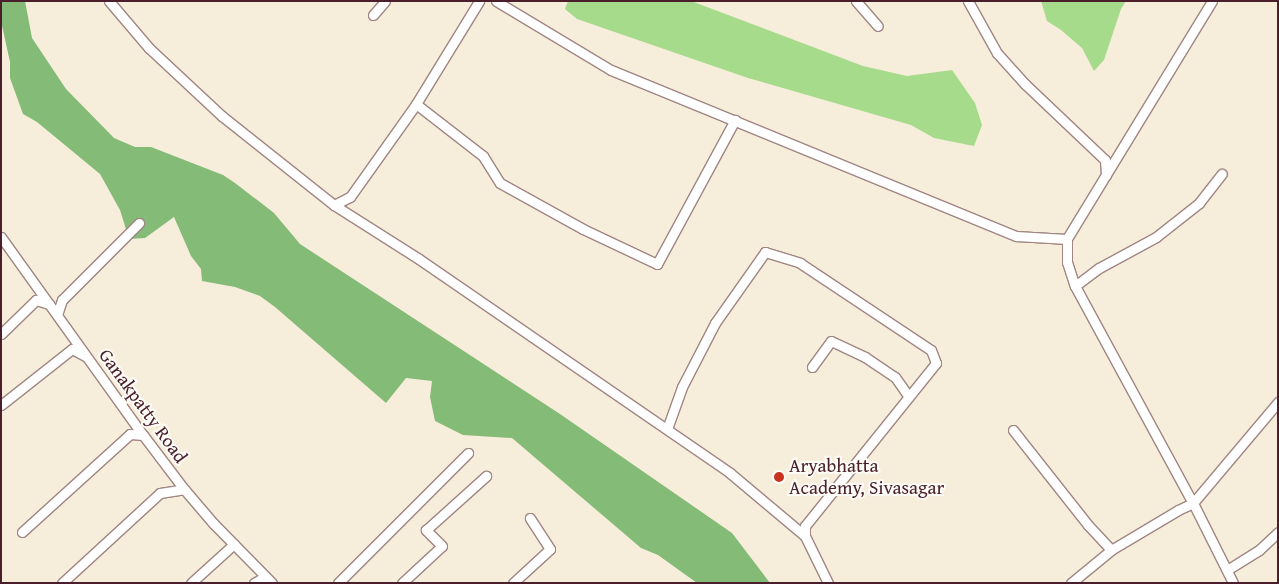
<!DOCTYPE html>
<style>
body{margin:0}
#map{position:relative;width:1279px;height:584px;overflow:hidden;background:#f7eddb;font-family:"Gentium Book Plus",serif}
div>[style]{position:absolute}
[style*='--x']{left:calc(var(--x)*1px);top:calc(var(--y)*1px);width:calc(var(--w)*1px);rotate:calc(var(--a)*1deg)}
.green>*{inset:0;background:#a6db8b}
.forest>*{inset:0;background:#84bb77}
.roads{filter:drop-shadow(1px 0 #a08683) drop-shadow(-1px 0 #a08683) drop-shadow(0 1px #a08683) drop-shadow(0 -1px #a08683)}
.street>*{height:9px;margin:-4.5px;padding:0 4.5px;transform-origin:4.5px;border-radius:4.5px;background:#fff}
.dots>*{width:14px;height:14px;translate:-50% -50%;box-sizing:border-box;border:2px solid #fdfcf7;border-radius:50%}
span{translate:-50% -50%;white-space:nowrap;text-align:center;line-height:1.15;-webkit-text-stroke:4px #fdfcf7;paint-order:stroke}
.street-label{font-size:19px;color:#4a1f2b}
.poi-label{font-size:19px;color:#4a1f2b}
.left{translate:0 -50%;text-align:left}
.frame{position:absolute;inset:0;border:2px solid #4a1f2b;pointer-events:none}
</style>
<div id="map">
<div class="green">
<div style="clip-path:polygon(568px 1px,691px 1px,863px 66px,907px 76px,952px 70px,975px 103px,982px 125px,974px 146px,934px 138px,911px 125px,748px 78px,577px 19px,565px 9px)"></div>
<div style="clip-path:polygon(1041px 1px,1126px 1px,1121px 9px,1104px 60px,1094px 71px,1082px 48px,1061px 30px,1047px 21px)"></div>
</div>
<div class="forest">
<div style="clip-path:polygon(1px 1px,25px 1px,32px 38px,66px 89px,114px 138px,135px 147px,151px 147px,223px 175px,235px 183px,274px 213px,300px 244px,560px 414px,732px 533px,770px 583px,697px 583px,658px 555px,641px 548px,512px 438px,463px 435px,435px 421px,430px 397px,432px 381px,406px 378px,386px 403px,275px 307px,260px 296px,235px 287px,202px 281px,201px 269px,191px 256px,174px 217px,145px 238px,129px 239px,120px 210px,100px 174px,37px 122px,23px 114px,10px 78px,10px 62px,1px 21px)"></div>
</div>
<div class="roads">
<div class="street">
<div style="--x:109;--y:1;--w:62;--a:49.6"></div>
<div style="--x:149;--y:48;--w:100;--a:43"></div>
<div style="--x:222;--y:116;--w:143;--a:38.5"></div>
<div style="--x:334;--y:205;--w:101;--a:32.4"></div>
<div style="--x:419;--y:259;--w:378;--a:34.5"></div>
<div style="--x:730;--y:473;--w:98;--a:40"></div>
<div style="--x:805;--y:536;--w:52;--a:63.9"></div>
<div style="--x:496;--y:1;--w:134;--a:31"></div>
<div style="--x:611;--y:70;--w:438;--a:22.3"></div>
<div style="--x:1016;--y:236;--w:51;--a:3.4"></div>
<div style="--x:856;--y:1;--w:33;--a:49"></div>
<div style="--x:968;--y:1;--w:60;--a:60.9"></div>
<div style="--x:997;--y:53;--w:42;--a:47.9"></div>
<div style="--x:1025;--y:84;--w:110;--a:43.5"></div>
<div style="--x:1105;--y:160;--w:15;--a:86"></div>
<div style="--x:1212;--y:1;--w:279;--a:121.4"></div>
<div style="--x:1067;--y:239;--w:23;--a:90"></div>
<div style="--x:1067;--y:262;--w:25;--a:72"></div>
<div style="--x:1075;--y:286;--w:247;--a:61.5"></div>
<div style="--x:1193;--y:503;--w:89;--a:63.4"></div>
<div style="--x:373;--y:15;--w:18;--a:-49"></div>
<div style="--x:416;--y:104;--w:85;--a:37.8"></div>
<div style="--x:483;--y:156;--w:32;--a:58"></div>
<div style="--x:500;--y:183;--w:95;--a:29"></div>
<div style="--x:583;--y:229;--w:82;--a:25.3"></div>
<div style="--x:657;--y:264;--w:164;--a:-61.6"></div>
<div style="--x:334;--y:205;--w:18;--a:-27"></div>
<div style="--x:350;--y:197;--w:114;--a:-54.6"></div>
<div style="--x:416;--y:104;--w:121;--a:-58.5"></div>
<div style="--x:1;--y:237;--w:244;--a:54.4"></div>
<div style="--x:143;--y:435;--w:68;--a:52.8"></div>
<div style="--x:184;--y:489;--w:45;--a:49.5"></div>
<div style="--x:213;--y:523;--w:84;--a:45.5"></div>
<div style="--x:1075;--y:286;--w:30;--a:-37"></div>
<div style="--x:1099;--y:268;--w:65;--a:-28.5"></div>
<div style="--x:1156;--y:237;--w:55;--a:-38.3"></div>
<div style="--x:1199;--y:203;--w:37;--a:-52"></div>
<div style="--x:57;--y:315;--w:16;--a:-72"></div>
<div style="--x:62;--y:300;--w:109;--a:-45"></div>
<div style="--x:1;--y:334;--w:49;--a:-44.2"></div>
<div style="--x:36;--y:300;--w:14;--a:17"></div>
<div style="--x:812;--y:367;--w:32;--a:-54"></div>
<div style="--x:831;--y:341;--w:38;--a:25"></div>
<div style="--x:865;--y:357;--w:36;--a:34"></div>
<div style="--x:895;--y:377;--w:24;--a:55"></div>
<div style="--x:1;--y:405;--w:90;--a:-38.3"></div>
<div style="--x:72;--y:349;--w:15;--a:28"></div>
<div style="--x:667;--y:429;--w:45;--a:-70.3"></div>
<div style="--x:682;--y:387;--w:72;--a:-62.7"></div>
<div style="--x:715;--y:323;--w:87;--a:-54.8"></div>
<div style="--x:765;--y:252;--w:37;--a:17"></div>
<div style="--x:800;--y:263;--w:157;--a:33.6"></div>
<div style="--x:931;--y:350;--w:14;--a:69"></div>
<div style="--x:936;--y:363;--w:209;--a:128.8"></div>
<div style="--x:805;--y:526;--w:10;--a:90"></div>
<div style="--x:1013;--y:430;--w:121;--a:51.7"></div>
<div style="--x:1088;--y:525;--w:34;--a:47"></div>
<div style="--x:22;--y:532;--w:146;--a:-42.2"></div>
<div style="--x:130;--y:434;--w:13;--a:4"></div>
<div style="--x:1227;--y:570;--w:38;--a:-32"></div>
<div style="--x:1259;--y:550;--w:26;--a:-43"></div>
<div style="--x:62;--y:583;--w:133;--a:-42.6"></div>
<div style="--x:160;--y:493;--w:24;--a:-9"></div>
<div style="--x:191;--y:583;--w:58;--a:-42.2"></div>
<div style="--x:254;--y:583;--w:13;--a:-29"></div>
<div style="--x:338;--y:583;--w:184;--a:-45"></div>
<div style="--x:402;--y:583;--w:54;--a:-42.8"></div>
<div style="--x:442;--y:546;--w:23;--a:-135"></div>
<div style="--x:426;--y:530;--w:81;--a:-42"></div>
<div style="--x:513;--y:583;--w:50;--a:-42.6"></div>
<div style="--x:550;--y:549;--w:37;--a:-123"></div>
<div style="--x:1071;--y:583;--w:52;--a:-39.5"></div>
<div style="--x:1111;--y:550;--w:78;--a:-30.8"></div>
<div style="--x:1178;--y:510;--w:17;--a:-25"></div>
<div style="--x:1193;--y:503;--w:132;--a:-49.9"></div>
</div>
</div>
<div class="dots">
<div style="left:779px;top:477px;background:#c8321e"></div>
</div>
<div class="street-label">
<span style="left:143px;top:406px;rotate:54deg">Ganakpatty Road</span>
</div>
<div class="poi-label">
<span class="left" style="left:789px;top:477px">Aryabhatta<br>Academy, Sivasagar</span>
</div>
<div class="frame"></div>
</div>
